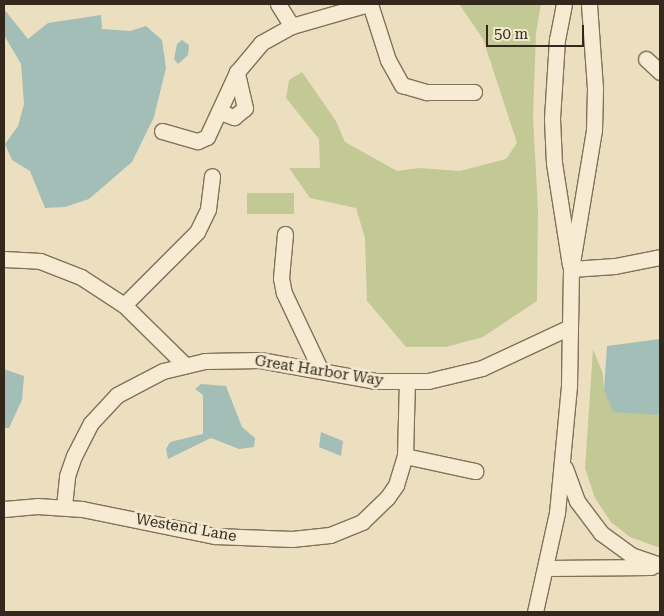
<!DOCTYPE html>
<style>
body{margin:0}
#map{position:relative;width:664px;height:616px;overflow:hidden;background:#ecdfc0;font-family:"Roboto Serif",serif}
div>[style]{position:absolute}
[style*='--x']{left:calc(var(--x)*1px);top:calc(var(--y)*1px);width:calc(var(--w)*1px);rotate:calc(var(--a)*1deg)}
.green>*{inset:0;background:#c3c995;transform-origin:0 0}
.water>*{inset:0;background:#a3beb6}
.roads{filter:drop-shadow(1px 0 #847059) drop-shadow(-1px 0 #847059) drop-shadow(0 1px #847059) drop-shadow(0 -1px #847059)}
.minor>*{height:15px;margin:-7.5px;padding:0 7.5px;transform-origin:7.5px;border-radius:7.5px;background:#f7ecd3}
span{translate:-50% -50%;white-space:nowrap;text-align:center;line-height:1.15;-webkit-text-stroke:5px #f3e9d0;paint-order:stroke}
.street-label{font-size:15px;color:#34281d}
.frame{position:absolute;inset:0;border:5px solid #34281d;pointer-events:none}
.scale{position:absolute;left:486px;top:25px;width:98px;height:22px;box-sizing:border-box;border:2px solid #34281d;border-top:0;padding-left:6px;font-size:15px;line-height:18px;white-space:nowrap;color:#34281d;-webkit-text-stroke:4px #f3e9d0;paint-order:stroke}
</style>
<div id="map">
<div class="green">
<div style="clip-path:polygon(459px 4px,541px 4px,536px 33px,533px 117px,538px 210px,537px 301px,483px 337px,446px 347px,406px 347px,367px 301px,365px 238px,356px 208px,310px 198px,289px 168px,320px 168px,319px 139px,286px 98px,289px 80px,302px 72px,336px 121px,345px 142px,397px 171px,419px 168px,460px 171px,506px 159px,517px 143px,483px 39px)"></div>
<div style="left:247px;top:193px;width:47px;height:21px"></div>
<div style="clip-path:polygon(593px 349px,603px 374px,604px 390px,657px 415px,660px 412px,660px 548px,630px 537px,611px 522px,595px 498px,585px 468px)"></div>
</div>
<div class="water">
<div style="clip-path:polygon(4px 9px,28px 39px,48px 23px,101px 15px,102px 29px,130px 31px,146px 26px,162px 40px,166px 68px,154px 117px,132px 162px,89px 199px,65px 207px,45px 208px,30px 171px,12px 160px,5px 144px,18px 126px,24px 104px,21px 64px,4px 35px)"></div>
<div style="clip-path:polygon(182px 40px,189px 45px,188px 55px,178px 64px,174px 59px,177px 44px)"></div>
<div style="clip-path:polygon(660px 339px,660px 412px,657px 415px,613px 412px,604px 390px,607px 346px)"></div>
<div style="clip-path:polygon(4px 369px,24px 376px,22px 400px,9px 428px,4px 428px)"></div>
<div style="clip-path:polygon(201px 384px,226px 386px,242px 427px,255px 438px,254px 447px,239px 449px,211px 438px,168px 459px,166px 449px,170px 442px,203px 434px,203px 395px,195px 389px)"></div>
<div style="clip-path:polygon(321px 432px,343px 441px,341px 456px,319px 447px)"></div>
</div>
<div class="roads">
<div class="minor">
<div style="--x:278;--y:4;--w:26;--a:58"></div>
<div style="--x:370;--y:4;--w:59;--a:72.2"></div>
<div style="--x:388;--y:60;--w:29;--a:61"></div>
<div style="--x:402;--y:85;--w:26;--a:16"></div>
<div style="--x:427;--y:92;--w:47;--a:0"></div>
<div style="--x:564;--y:4;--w:36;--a:101"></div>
<div style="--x:557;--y:39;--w:80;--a:93.6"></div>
<div style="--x:552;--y:119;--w:44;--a:87.4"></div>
<div style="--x:554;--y:163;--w:103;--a:81.1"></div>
<div style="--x:646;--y:59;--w:19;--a:43"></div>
<div style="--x:220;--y:112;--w:15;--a:20"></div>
<div style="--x:234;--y:117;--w:14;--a:-39"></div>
<div style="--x:245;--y:108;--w:37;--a:-103"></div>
<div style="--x:162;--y:131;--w:37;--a:16"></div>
<div style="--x:198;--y:141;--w:10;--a:-24"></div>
<div style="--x:207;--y:137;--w:72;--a:-65.2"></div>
<div style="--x:237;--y:72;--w:38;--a:-50"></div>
<div style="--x:261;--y:43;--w:35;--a:-29"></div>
<div style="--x:292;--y:26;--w:79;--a:-16.1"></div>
<div style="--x:285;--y:234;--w:44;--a:95.2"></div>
<div style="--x:281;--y:278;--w:15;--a:79"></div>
<div style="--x:284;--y:293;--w:86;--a:64.6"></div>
<div style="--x:4;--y:259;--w:36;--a:3"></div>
<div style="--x:40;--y:261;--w:44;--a:21.3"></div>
<div style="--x:81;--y:277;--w:51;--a:33.1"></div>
<div style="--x:124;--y:305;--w:86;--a:44.5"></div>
<div style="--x:571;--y:269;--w:44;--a:-3.9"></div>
<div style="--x:615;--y:266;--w:46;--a:-11.3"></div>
<div style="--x:124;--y:305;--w:103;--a:-45"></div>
<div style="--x:197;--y:232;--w:25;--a:-64"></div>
<div style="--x:208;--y:209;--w:33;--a:-83"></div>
<div style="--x:405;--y:456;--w:72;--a:12.1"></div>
<div style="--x:565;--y:468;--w:35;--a:70"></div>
<div style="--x:577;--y:501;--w:40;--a:53"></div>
<div style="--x:601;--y:533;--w:37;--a:36"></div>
<div style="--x:631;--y:555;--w:31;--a:19"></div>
<div style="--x:64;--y:506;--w:30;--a:-84"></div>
<div style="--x:67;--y:476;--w:21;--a:-71"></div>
<div style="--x:74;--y:456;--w:37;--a:-63"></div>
<div style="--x:91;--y:423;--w:38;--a:-47"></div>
<div style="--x:117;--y:395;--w:52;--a:-27.6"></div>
<div style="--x:163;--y:371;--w:43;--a:-13.4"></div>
<div style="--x:205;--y:361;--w:55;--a:-1"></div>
<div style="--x:260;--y:360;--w:117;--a:10.3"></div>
<div style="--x:375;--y:381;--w:53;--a:0"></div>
<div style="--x:428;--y:381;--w:56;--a:-13.5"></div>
<div style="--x:482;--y:368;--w:97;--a:-25"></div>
<div style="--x:4;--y:509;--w:33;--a:-5"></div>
<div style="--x:37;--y:506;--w:45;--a:3.8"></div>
<div style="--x:82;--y:509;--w:136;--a:11.5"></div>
<div style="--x:215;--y:536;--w:77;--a:2.2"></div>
<div style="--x:292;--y:539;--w:38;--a:-6"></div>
<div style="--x:330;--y:535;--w:35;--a:-22"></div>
<div style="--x:362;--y:522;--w:35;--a:-44"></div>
<div style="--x:387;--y:498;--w:16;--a:-55"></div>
<div style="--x:396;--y:485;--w:30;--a:-73"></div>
<div style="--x:405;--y:456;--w:74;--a:-88.5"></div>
<div style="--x:547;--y:568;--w:104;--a:-0.6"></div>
<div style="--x:535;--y:612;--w:101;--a:-77.5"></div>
<div style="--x:557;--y:513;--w:129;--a:-84.6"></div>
<div style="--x:569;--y:385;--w:116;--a:-89"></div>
<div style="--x:571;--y:269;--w:141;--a:-80.6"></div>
<div style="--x:594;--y:130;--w:42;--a:-88.6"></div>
<div style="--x:595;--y:88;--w:84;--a:-94.1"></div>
</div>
</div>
<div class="street-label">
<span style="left:319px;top:371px;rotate:9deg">Great Harbor Way</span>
<span style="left:186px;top:528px;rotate:10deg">Westend Lane</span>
</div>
<div class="frame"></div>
<div class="scale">50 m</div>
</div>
